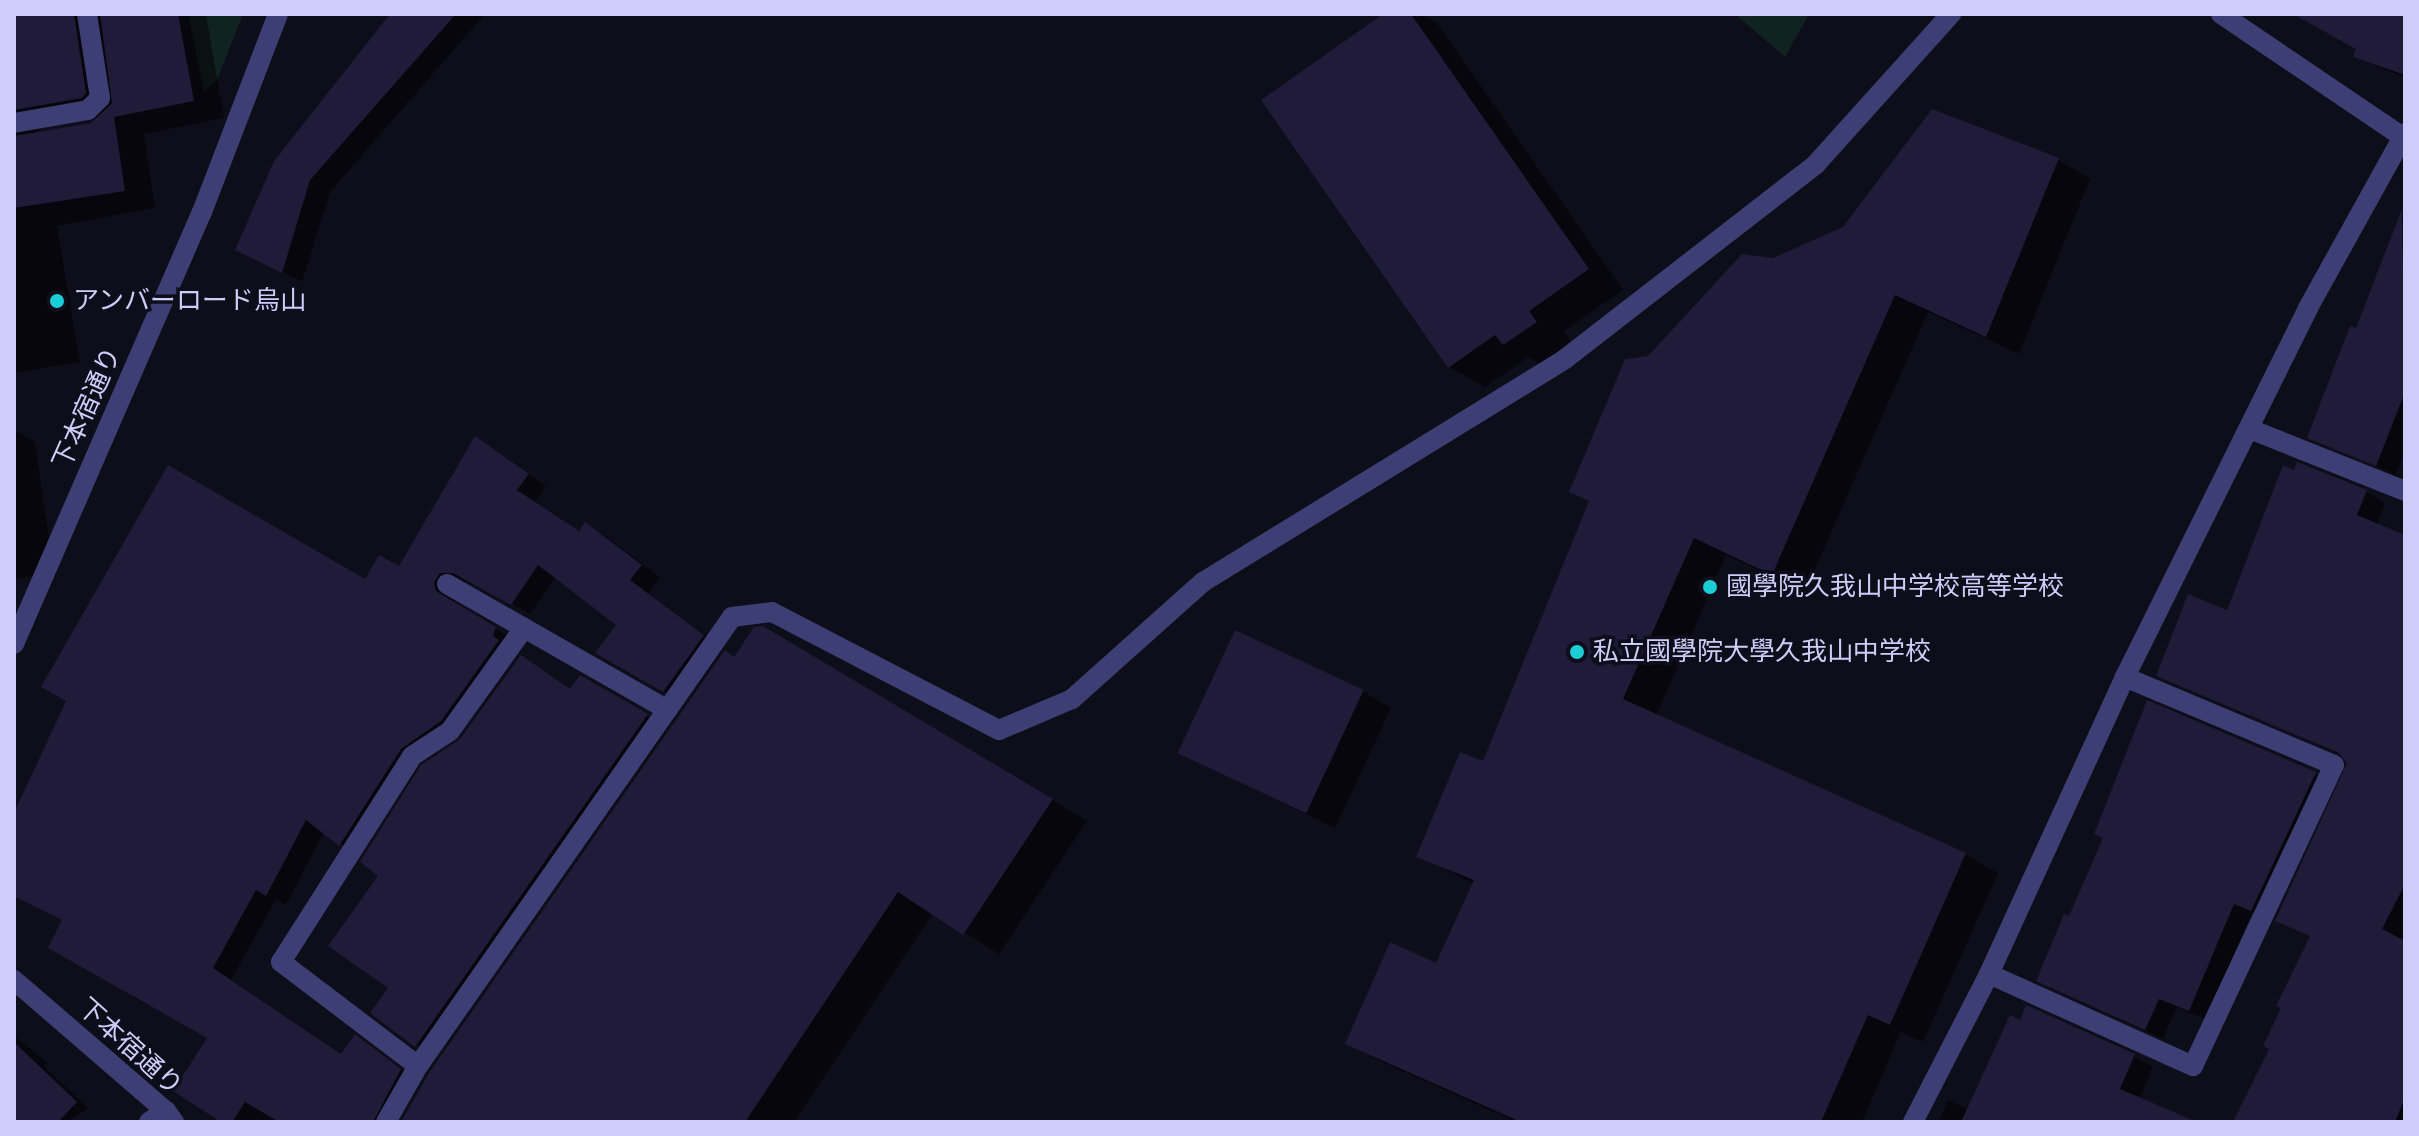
<!DOCTYPE html>
<meta charset="utf-8">
<style>
body{margin:0}
#map{position:relative;width:2419px;height:1136px;overflow:hidden;background:#0e0d1a;font-family:"DejaVu Sans","Noto Sans JP",sans-serif}
div>[style]{position:absolute}
[style*='--x']{left:calc(var(--x)*1px);top:calc(var(--y)*1px);width:calc(var(--w)*1px);rotate:calc(var(--a)*1deg)}
.green>*{inset:0;background:#112321}
.shadow>*{inset:0;background:#0007}
.building>*{inset:0;background:#1f1b38;transform-origin:0 0}
.minor>*{height:20px;margin:-10px;padding:0 10px;transform-origin:10px;border-radius:10px;background:#3d3e73}
.dots>*{width:22px;height:22px;translate:-50% -50%;box-sizing:border-box;border:4px solid #0e0d1a;border-radius:50%}
span{translate:-50% -50%;white-space:nowrap;text-align:center;line-height:1.15;-webkit-text-stroke:7px #0e0d1a;paint-order:stroke}
.poi-label{font-size:26px;color:#cfccf9}
.left{translate:0 -50%;text-align:left}
.street-label{font-size:26px;color:#cfccf9}
.frame{position:absolute;inset:0;border:16px solid #cfccf9;pointer-events:none}
</style>
<div id="map">
<div class="green">
<div style="clip-path:polygon(188px 14px,243px 14px,217px 80px,204px 92px)"></div>
<div style="clip-path:polygon(1735px 14px,1809px 14px,1785px 57px)"></div>
</div>
<div class="shadow">
<div style="clip-path:polygon(evenodd,14px 14px,206px 14px,224px 118px,144px 134px,155px 208px,57px 226px,80px 362px,14px 373px,14px 14px,101px 117px,91px 125px,33px 135px,42px 127px,101px 117px)"></div>
<div style="clip-path:polygon(393px 14px,485px 14px,330px 192px,302px 282px,237px 249px)"></div>
<div style="clip-path:polygon(1386px 14px,1421px 14px,1437px 23px,1623px 290px,1563px 332px,1571px 342px,1540px 364px,1528px 357px,1485px 387px,1449px 367px)"></div>
<div style="clip-path:polygon(2297px 14px,2405px 14px,2405px 78px,2355px 57px,2358px 49px)"></div>
<div style="clip-path:polygon(2058px 160px,2090px 179px,2019px 354px,1928px 312px,1805px 592px,1726px 555px,1656px 716px,1966px 855px,1998px 873px,1923px 1042px,1901px 1032px,1862px 1122px,1516px 1122px,1380px 1061px,1348px 1043px,1437px 965px,1474px 884px,1419px 856px,1484px 764px,1591px 503px,1571px 492px,1649px 358px,1774px 260px)"></div>
<div style="clip-path:polygon(2405px 207px,2405px 452px,2396px 475px,2309px 437px,2357px 331px)"></div>
<div style="clip-path:polygon(14px 430px,35px 442px,54px 573px,14px 579px)"></div>
<div style="clip-path:polygon(476px 438px,546px 486px,535px 502px,580px 532px,586px 525px,605px 536px,660px 577px,648px 593px,721px 647px,683px 702px,598px 653px,618px 624px,556px 577px,530px 614px,474px 582px,466px 581px,455px 588px,455px 604px,514px 640px,420px 759px,359px 855px,324px 832px,286px 905px,276px 899px,231px 980px,343px 1055px,355px 1037px,419px 1082px,387px 1122px,225px 1122px,209px 1038px,131px 996px,133px 992px,64px 921px,14px 895px,14px 817px,366px 582px,399px 568px)"></div>
<div style="clip-path:polygon(2366px 492px,2385px 503px,2377px 525px,2405px 537px,2405px 934px,2401px 941px,2405px 943px,2405px 1122px,2235px 1122px,2320px 938px,2278px 920px,2349px 763px,2344px 756px,2158px 675px)"></div>
<div style="clip-path:polygon(799px 649px,1087px 821px,999px 954px,933px 913px,794px 1122px,403px 1122px,735px 659px)"></div>
<div style="clip-path:polygon(580px 677px,663px 725px,432px 1055px,373px 1013px,391px 987px,380px 876px,462px 740px,571px 690px)"></div>
<div style="clip-path:polygon(1363px 691px,1391px 708px,1335px 828px,1180px 753px)"></div>
<div style="clip-path:polygon(2147px 704px,2333px 784px,2270px 919px,2252px 912px,2207px 1020px,2177px 1007px,2163px 1039px,2038px 980px,2070px 919px,2105px 838px)"></div>
<div style="clip-path:polygon(14px 1036px,47px 1062px,44px 1066px,88px 1108px,67px 1122px,14px 1122px)"></div>
<div style="clip-path:polygon(2134px 1056px,2153px 1067px,2139px 1099px,2192px 1122px,1938px 1122px,1948px 1100px,1969px 1110px)"></div>
</div>
<div class="building">
<div style="clip-path:polygon(14px 14px,74px 14px,86px 93px,82px 98px,14px 110px)"></div>
<div style="clip-path:polygon(100px 14px,178px 14px,194px 101px,114px 117px,125px 191px,14px 208px,14px 136px,91px 123px,112px 103px)"></div>
<div style="clip-path:polygon(390px 14px,456px 14px,310px 180px,282px 273px,235px 250px,274px 161px)"></div>
<div style="clip-path:polygon(1383px 14px,1411px 14px,1589px 269px,1529px 311px,1537px 322px,1503px 345px,1495px 335px,1448px 368px,1261px 100px)"></div>
<div style="clip-path:polygon(2293px 14px,2405px 14px,2405px 75px,2353px 57px,2356px 49px)"></div>
<div style="clip-path:polygon(1932px 109px,2059px 158px,1986px 337px,1895px 295px,1772px 575px,1694px 538px,1623px 699px,1966px 853px,1890px 1025px,1868px 1015px,1821px 1122px,1521px 1122px,1345px 1044px,1390px 942px,1436px 963px,1474px 880px,1416px 857px,1460px 752px,1483px 761px,1589px 501px,1569px 492px,1625px 359px,1648px 356px,1742px 254px,1773px 258px,1843px 227px)"></div>
<div style="clip-path:polygon(2402px 209px,2405px 392px,2376px 466px,2307px 438px,2350px 326px,2356px 328px)"></div>
<div style="clip-path:polygon(475px 436px,529px 474px,517px 490px,579px 531px,585px 522px,642px 565px,630px 580px,704px 635px,663px 692px,595px 653px,616px 625px,538px 565px,511px 605px,453px 573px,440px 573px,434px 583px,436px 591px,496px 627px,493px 636px,499px 640px,441px 721px,401px 749px,339px 846px,306px 820px,266px 896px,256px 890px,213px 968px,341px 1054px,355px 1034px,401px 1069px,373px 1122px,279px 1122px,245px 1102px,232px 1122px,221px 1122px,173px 1091px,207px 1038px,48px 948px,62px 920px,14px 896px,14px 813px,66px 701px,41px 687px,168px 465px,365px 579px,379px 555px,399px 566px)"></div>
<div style="clip-path:polygon(2297px 462px,2367px 490px,2357px 515px,2405px 535px,2405px 884px,2382px 929px,2405px 941px,2405px 1097px,2395px 1122px,2233px 1122px,2269px 1049px,2263px 1046px,2281px 1008px,2276px 1006px,2310px 936px,2275px 921px,2347px 763px,2339px 753px,2156px 676px,2188px 594px,2227px 610px,2283px 465px,2294px 470px)"></div>
<div style="clip-path:polygon(763px 626px,1053px 799px,963px 935px,898px 892px,745px 1122px,401px 1122px,429px 1073px,725px 650px,734px 657px,754px 627px)"></div>
<div style="left:1235px;top:630px;width:142px;height:136px;rotate:25deg"></div>
<div style="clip-path:polygon(521px 655px,570px 689px,580px 675px,648px 714px,415px 1047px,370px 1013px,388px 988px,328px 946px,378px 876px,360px 862px,421px 765px,460px 739px)"></div>
<div style="clip-path:polygon(2147px 700px,2316px 772px,2251px 911px,2234px 904px,2189px 1011px,2159px 999px,2145px 1030px,2036px 981px,2064px 914px,2069px 916px,2103px 838px,2094px 834px)"></div>
<div style="clip-path:polygon(2026px 1005px,2135px 1054px,2120px 1089px,2197px 1122px,1961px 1122px,2010px 1015px,2020px 1020px)"></div>
<div style="clip-path:polygon(14px 1042px,77px 1102px,58px 1122px,14px 1122px)"></div>
</div>
<div class="minor">
<div style="--x:2221;--y:14;--w:220;--a:34.1"></div>
<div style="--x:14;--y:123;--w:75;--a:-10"></div>
<div style="--x:88;--y:110;--w:17;--a:-45"></div>
<div style="--x:100;--y:98;--w:85;--a:-98.8"></div>
<div style="--x:2250;--y:429;--w:167;--a:21.8"></div>
<div style="--x:447;--y:584;--w:254;--a:29.7"></div>
<div style="--x:14;--y:644;--w:471;--a:-66.5"></div>
<div style="--x:202;--y:212;--w:212;--a:-69"></div>
<div style="--x:1989;--y:974;--w:224;--a:24.3"></div>
<div style="--x:2193;--y:1066;--w:332;--a:-64.9"></div>
<div style="--x:2334;--y:765;--w:227;--a:-157.2"></div>
<div style="--x:14;--y:980;--w:201;--a:40.8"></div>
<div style="--x:166;--y:1111;--w:14;--a:54"></div>
<div style="--x:418;--y:1066;--w:172;--a:-142.8"></div>
<div style="--x:281;--y:962;--w:244;--a:-57.5"></div>
<div style="--x:412;--y:756;--w:45;--a:-33.3"></div>
<div style="--x:450;--y:731;--w:127;--a:-54.3"></div>
<div style="--x:149;--y:1122;--w:20;--a:-33"></div>
<div style="--x:386;--y:1122;--w:64;--a:-60.3"></div>
<div style="--x:418;--y:1066;--w:548;--a:-55.03"></div>
<div style="--x:732;--y:617;--w:40;--a:-7.1"></div>
<div style="--x:772;--y:612;--w:256;--a:27.5"></div>
<div style="--x:999;--y:730;--w:79;--a:-23"></div>
<div style="--x:1072;--y:699;--w:176;--a:-41.8"></div>
<div style="--x:1203;--y:582;--w:425;--a:-31.6"></div>
<div style="--x:1565;--y:359;--w:318;--a:-37.8"></div>
<div style="--x:1816;--y:164;--w:202;--a:-48"></div>
<div style="--x:1913;--y:1122;--w:166;--a:-62.8"></div>
<div style="--x:1989;--y:974;--w:327;--a:-65.4"></div>
<div style="--x:2125;--y:677;--w:412;--a:-63.6"></div>
<div style="--x:2308;--y:308;--w:200;--a:-61"></div>
</div>
<div class="dots">
<div style="left:57px;top:301px;background:#1bced6"></div>
<div style="left:1710px;top:587px;background:#1bced6"></div>
<div style="left:1577px;top:652px;background:#1bced6"></div>
</div>
<div class="poi-label">
<span class="left" style="left:73px;top:301px">アンバーロード烏山</span>
<span class="left" style="left:1726px;top:587px">國學院久我山中学校高等学校</span>
<span class="left" style="left:1593px;top:652px">私立國學院大學久我山中学校</span>
</div>
<div class="street-label">
<span style="left:87px;top:408px;rotate:-66deg">下本宿通り</span>
<span style="left:130px;top:1047px;rotate:42deg">下本宿通り</span>
</div>
<div class="frame"></div>
</div>
